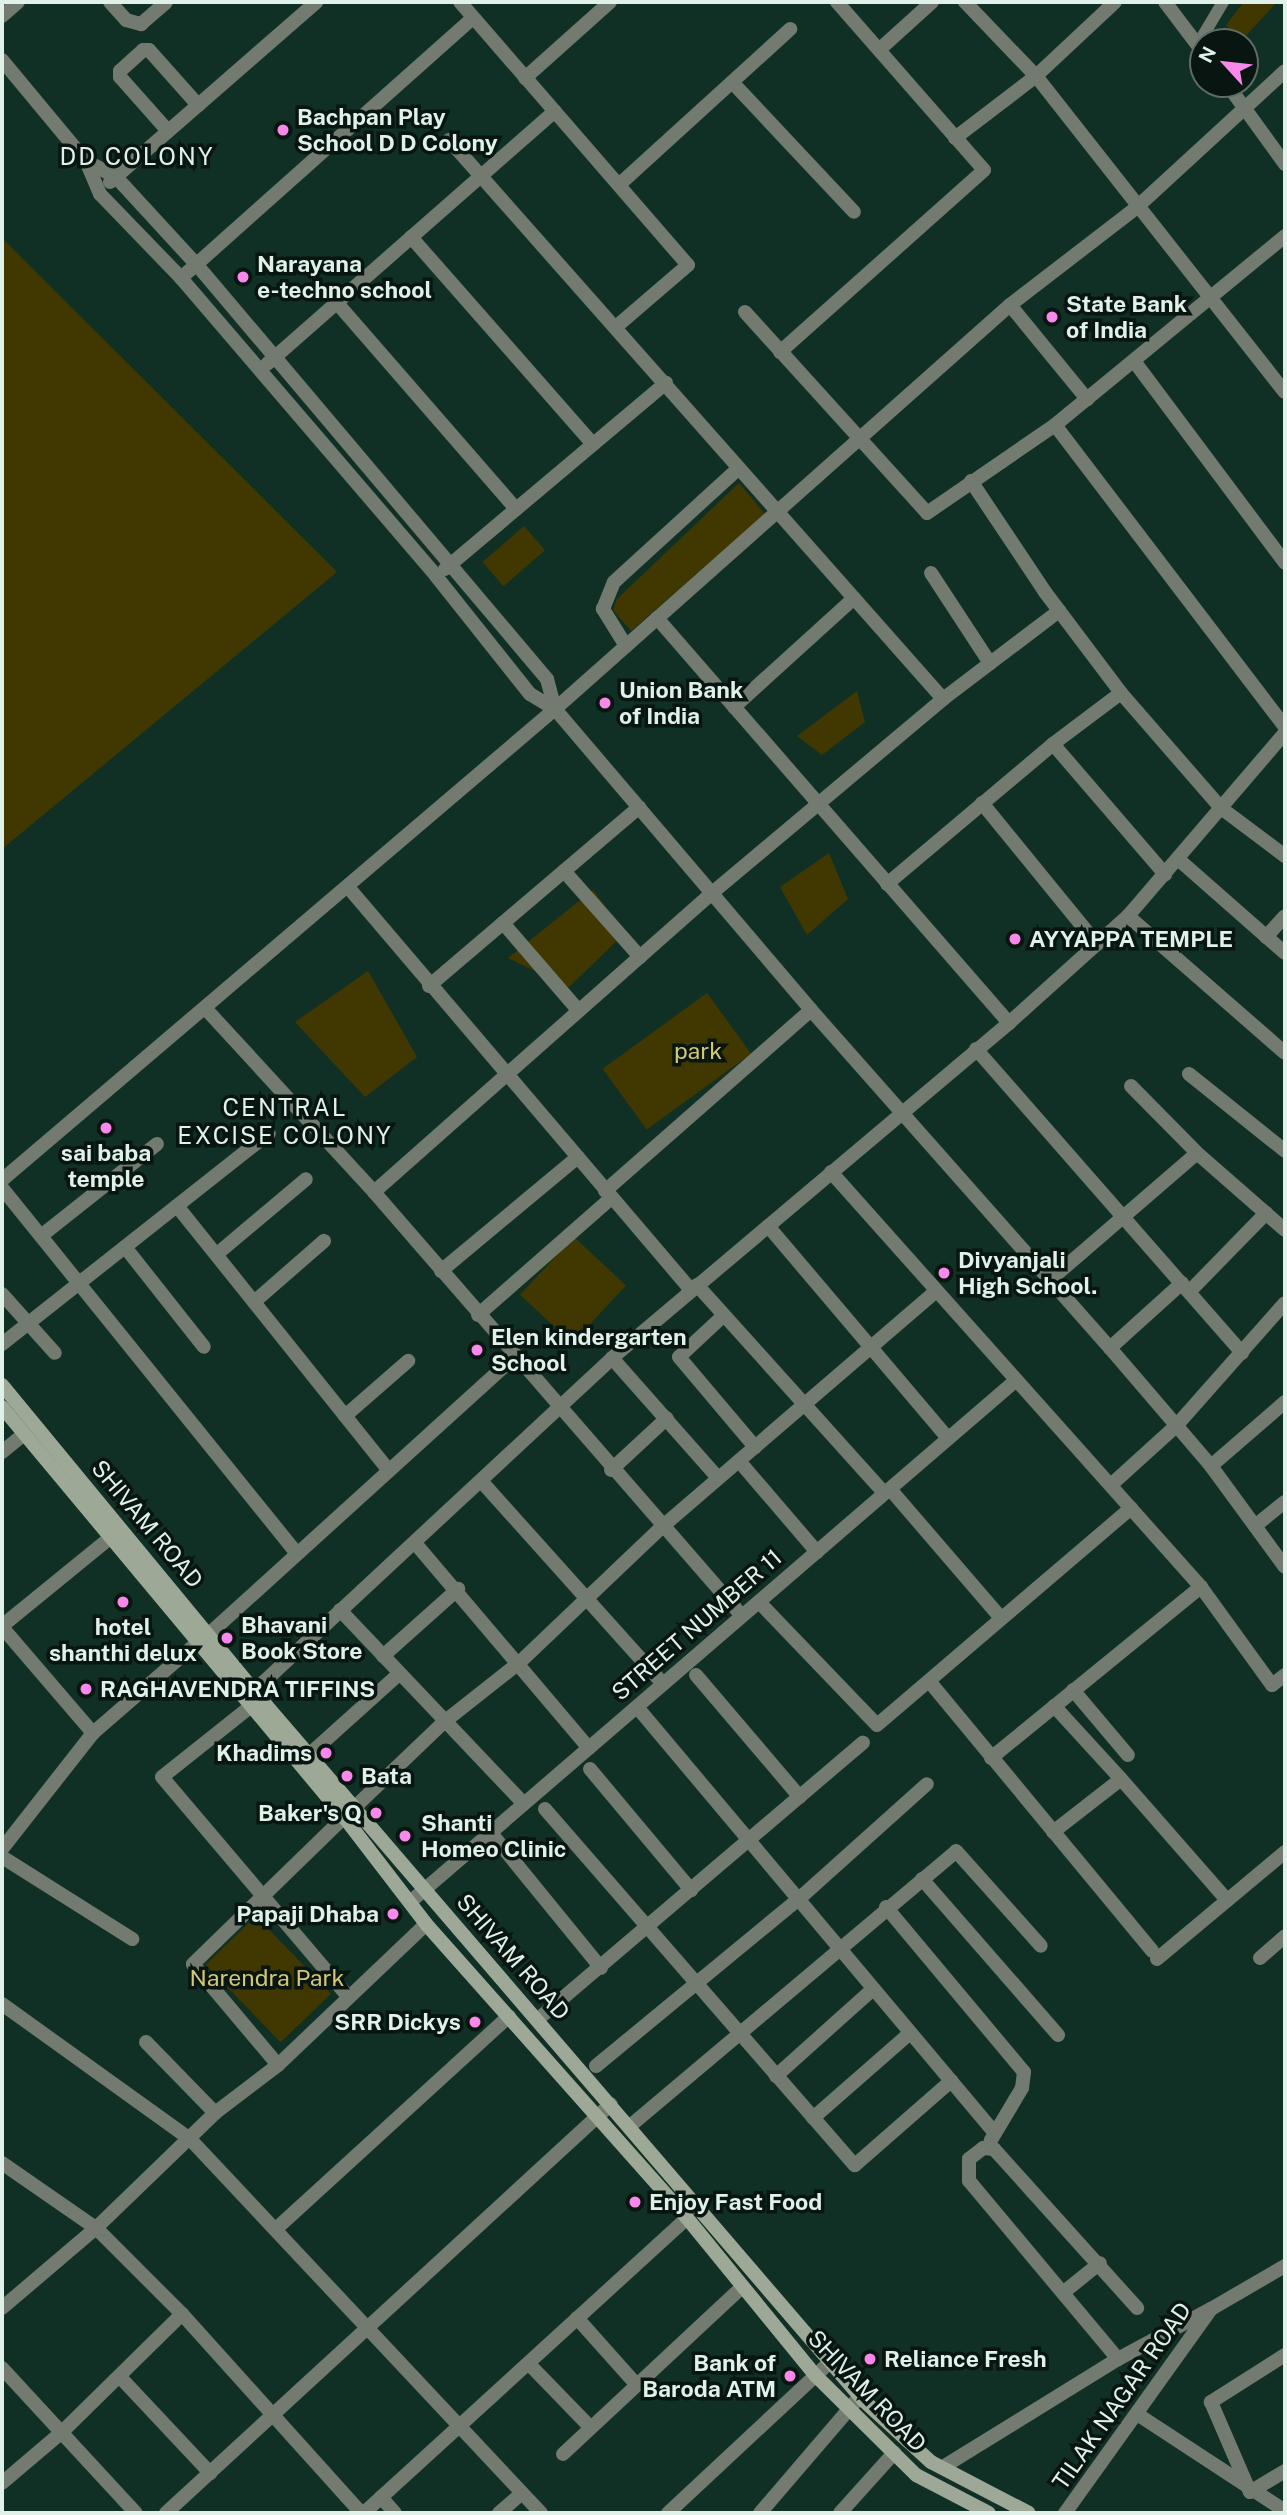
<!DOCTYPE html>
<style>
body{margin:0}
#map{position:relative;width:1287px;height:2515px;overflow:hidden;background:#113025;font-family:"Public Sans",sans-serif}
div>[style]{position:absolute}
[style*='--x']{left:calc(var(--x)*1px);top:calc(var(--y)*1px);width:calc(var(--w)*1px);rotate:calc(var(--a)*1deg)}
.green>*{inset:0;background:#403800;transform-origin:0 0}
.pedestrian>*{height:12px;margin:-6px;padding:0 6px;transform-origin:6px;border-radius:6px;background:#737a6f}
.minor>*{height:14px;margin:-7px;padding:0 7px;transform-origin:7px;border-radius:7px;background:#737a6f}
.tertiary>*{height:14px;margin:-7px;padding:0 7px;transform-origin:7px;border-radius:7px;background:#737a6f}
.secondary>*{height:14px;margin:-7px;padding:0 7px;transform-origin:7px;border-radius:7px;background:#9da896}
.dots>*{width:19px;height:19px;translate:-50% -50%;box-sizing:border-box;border:4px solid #081510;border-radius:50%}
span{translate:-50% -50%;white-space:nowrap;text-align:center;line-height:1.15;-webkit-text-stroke:7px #081510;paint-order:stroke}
.poi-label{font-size:23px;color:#e0f1e9;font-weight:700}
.left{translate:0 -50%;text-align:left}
.right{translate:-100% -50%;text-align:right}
.park-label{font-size:23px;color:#d3c873}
.street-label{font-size:23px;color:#e0f1e9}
.neighbourhood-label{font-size:24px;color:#e0f1e9;letter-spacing:2px}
.frame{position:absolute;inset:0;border:4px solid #e0f1e9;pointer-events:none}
.north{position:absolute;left:1189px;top:28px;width:70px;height:70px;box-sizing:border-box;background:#081510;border:2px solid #5e6d67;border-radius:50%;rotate:297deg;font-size:19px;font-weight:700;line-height:28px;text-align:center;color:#e0f1e9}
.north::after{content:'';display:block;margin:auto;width:24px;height:32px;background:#f888e9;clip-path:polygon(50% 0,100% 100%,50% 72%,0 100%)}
</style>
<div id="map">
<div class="green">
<div style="clip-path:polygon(1244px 2px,1277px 2px,1242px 40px,1226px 25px)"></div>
<div style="clip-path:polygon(2px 238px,337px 572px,2px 849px)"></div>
<div style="clip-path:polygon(739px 483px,765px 514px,631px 631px,613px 610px,617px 599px)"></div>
<div style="left:524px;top:526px;width:32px;height:55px;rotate:49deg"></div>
<div style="clip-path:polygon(857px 691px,865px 722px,822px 755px,797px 736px)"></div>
<div style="clip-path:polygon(829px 853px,848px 899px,807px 935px,780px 887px)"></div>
<div style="clip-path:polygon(593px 890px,625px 933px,569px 987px,508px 958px)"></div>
<div style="clip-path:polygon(368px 971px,417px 1057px,365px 1097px,295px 1022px)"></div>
<div style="left:707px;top:993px;width:75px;height:129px;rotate:54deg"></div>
<div style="left:574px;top:1237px;width:71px;height:79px;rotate:43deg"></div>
<div style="left:256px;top:1916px;width:108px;height:70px;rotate:46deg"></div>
</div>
<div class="pedestrian">
<div style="--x:1198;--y:44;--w:49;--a:-59.2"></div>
</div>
<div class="minor">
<div style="--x:110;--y:2;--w:24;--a:48"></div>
<div style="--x:126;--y:20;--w:16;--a:15"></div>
<div style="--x:141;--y:24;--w:33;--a:-41"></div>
<div style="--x:460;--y:2;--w:348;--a:49.1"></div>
<div style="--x:688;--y:265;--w:94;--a:139.3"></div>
<div style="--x:965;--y:2;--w:103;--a:46.2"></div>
<div style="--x:1036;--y:76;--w:402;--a:51.8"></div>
<div style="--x:1165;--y:2;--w:63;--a:52.8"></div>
<div style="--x:2;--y:16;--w:21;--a:-41"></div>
<div style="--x:880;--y:49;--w:70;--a:-42.1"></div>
<div style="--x:2;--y:60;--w:131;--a:50.3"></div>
<div style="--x:86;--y:161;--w:36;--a:67"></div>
<div style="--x:100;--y:194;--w:117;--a:46"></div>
<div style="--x:181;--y:278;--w:392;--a:49.4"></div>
<div style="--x:436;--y:576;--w:151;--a:51.5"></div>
<div style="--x:530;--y:694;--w:29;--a:31"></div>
<div style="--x:555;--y:709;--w:395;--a:49.6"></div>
<div style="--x:811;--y:1010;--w:451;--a:48.5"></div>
<div style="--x:1110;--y:1348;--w:155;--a:49.4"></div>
<div style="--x:1211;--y:1466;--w:125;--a:53.8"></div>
<div style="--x:525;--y:78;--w:114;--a:-41.8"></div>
<div style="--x:732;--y:82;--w:178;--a:46.8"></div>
<div style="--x:1227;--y:84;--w:99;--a:54.1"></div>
<div style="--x:168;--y:131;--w:72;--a:-131.6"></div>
<div style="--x:120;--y:77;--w:6;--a:-90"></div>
<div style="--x:120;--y:71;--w:31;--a:-42"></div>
<div style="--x:143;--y:50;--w:6;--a:0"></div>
<div style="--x:149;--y:50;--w:74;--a:48.3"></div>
<div style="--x:955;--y:138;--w:102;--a:-37.4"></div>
<div style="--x:1036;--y:76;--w:108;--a:-43.1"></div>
<div style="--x:449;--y:140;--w:746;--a:48.53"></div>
<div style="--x:86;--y:161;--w:34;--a:28"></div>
<div style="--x:116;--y:177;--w:120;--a:47.4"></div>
<div style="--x:197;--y:265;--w:542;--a:49.79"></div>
<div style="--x:547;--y:679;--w:31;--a:75"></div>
<div style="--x:110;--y:182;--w:274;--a:-41.1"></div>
<div style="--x:621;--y:183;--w:229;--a:-42.3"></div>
<div style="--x:411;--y:237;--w:276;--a:48.7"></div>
<div style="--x:181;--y:278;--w:391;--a:-41.7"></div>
<div style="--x:337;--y:303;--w:273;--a:49"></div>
<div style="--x:1010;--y:305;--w:122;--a:50.7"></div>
<div style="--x:745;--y:312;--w:271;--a:47.8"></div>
<div style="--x:927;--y:513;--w:155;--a:-34.5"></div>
<div style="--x:1055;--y:425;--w:298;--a:-39.4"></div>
<div style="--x:780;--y:352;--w:273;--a:-41.7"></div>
<div style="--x:984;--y:170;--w:223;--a:-131.2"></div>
<div style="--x:1134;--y:361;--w:252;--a:53.2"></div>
<div style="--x:267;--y:364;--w:383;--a:-41.3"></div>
<div style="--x:1055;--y:425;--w:380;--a:52.7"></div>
<div style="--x:971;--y:481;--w:133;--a:56.3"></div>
<div style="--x:1045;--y:592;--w:126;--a:53"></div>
<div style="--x:1121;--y:693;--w:152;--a:49"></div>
<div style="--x:1221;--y:808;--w:80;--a:36.9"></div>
<div style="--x:445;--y:569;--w:289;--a:-40.1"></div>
<div style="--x:931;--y:573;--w:108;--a:56.8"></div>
<div style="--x:657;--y:618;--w:537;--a:49"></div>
<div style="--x:626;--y:646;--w:44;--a:-121.9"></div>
<div style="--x:603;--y:609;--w:29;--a:-68"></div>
<div style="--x:614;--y:582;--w:169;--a:-42.4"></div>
<div style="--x:734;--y:707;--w:162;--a:-42.2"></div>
<div style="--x:1053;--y:744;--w:172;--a:49.3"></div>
<div style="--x:982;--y:803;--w:182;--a:50.8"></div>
<div style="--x:1178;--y:859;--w:142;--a:41.3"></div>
<div style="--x:564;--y:871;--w:115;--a:48.5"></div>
<div style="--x:887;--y:884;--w:217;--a:-40.1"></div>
<div style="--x:1053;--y:744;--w:85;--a:-36.9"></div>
<div style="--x:348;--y:887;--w:529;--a:49.6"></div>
<div style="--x:1128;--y:916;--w:208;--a:41.1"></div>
<div style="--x:503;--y:923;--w:116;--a:49.2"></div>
<div style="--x:1266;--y:937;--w:28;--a:-48"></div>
<div style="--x:429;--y:986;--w:276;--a:-40.4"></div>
<div style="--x:205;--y:1008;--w:250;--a:47.4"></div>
<div style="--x:374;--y:1192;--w:561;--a:49.04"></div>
<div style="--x:976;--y:1049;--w:404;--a:48.8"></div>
<div style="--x:1189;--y:1074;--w:123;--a:38.7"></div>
<div style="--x:1131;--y:1086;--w:94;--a:45.4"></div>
<div style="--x:1197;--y:1153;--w:117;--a:41.2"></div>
<div style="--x:831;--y:1172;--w:556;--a:48.28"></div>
<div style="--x:1201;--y:1587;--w:121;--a:54.1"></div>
<div style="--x:1272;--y:1685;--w:16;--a:-38"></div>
<div style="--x:2;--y:1180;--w:726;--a:-40.42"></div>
<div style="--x:555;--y:709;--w:608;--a:-41.6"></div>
<div style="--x:1010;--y:305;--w:159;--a:-37.6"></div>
<div style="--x:1136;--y:208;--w:202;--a:-42.6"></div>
<div style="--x:2;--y:1188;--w:469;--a:51.1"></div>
<div style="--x:605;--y:1191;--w:274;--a:-41.3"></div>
<div style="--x:374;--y:1192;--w:451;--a:-41.5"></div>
<div style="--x:712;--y:893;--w:302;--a:-40"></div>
<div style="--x:943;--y:699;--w:146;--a:-37.2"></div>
<div style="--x:177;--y:1206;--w:339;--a:51.3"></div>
<div style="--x:768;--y:1226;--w:278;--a:49.7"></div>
<div style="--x:41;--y:1236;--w:148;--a:-38.4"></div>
<div style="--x:125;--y:1247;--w:127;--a:51.7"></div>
<div style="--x:217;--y:1254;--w:116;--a:-40.1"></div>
<div style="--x:441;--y:1271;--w:178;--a:-39.8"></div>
<div style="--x:1050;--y:1280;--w:194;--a:-40.8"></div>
<div style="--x:697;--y:1285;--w:280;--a:48"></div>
<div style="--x:1190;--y:1291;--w:109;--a:-45.7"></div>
<div style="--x:2;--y:1294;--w:79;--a:48.1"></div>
<div style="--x:254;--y:1302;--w:93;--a:-41.1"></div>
<div style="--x:478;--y:1315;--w:177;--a:-41.3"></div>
<div style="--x:723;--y:1316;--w:60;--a:137"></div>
<div style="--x:679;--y:1357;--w:118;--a:49.8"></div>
<div style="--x:2;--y:1344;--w:340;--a:-38.3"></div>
<div style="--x:1110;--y:1348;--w:97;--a:-42.1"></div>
<div style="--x:612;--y:1358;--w:160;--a:48.5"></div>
<div style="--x:345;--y:1416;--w:84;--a:-41.1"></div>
<div style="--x:2;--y:1452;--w:28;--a:-39"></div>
<div style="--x:739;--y:1461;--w:120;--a:49.4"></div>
<div style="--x:1211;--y:1466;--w:98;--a:-40.9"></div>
<div style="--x:611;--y:1470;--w:76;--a:-42.9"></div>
<div style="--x:482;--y:1482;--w:271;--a:48.1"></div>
<div style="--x:1112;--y:1484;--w:86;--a:-42.2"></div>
<div style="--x:1176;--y:1426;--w:164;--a:-48.5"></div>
<div style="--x:890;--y:1489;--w:169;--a:49.3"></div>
<div style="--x:1255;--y:1526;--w:38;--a:-39"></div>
<div style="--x:415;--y:1543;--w:269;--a:49.7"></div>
<div style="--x:759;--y:1602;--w:170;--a:46.2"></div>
<div style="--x:877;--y:1725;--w:334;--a:-40.5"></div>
<div style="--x:340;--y:1610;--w:267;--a:46.5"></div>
<div style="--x:2;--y:1626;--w:141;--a:-39.2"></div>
<div style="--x:2;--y:1627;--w:140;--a:49.4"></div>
<div style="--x:209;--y:1634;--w:413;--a:-42.2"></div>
<div style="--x:383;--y:1656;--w:101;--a:-41.8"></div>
<div style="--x:696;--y:1675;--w:160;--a:49.6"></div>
<div style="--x:929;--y:1681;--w:350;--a:50.4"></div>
<div style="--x:1073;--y:1690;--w:85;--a:49.8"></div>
<div style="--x:250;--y:1707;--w:112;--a:141.5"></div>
<div style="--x:162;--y:1777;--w:287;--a:49.7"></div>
<div style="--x:637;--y:1707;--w:555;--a:49.97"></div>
<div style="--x:310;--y:1754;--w:120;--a:-42"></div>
<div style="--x:991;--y:1758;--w:271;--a:-39.2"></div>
<div style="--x:590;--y:1769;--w:158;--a:50.1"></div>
<div style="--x:1121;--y:1779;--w:161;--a:48.8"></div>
<div style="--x:355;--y:1807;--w:123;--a:-43.7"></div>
<div style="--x:444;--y:1722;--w:97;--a:-38.3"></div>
<div style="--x:520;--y:1662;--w:197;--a:-43.6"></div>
<div style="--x:663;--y:1526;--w:359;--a:-40.7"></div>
<div style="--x:545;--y:1809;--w:472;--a:49"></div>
<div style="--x:855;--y:2165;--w:128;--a:-41.2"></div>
<div style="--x:1053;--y:1832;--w:86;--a:-37.9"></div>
<div style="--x:1121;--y:1779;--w:99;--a:-132.5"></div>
<div style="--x:491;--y:1833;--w:174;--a:50.8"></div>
<div style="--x:2;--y:1857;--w:154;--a:32.2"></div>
<div style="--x:922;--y:1879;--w:207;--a:48.9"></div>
<div style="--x:410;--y:1902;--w:797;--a:-40.73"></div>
<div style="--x:886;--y:1907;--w:215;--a:50.1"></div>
<div style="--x:1024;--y:2072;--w:16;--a:97"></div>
<div style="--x:1022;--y:2088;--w:61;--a:120.8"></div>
<div style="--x:1260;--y:1958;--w:33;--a:-41"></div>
<div style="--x:1157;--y:1959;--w:167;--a:-39.9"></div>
<div style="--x:2;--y:2004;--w:231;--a:35.7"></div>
<div style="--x:190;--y:2139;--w:513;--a:46.82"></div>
<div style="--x:537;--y:2020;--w:428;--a:-40.4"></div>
<div style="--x:146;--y:2042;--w:99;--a:45.8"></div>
<div style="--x:278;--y:2065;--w:132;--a:-130.1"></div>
<div style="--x:193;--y:1964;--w:211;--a:-44.2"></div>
<div style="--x:596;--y:2066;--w:266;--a:-39.5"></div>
<div style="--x:801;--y:1897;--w:169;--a:-41.9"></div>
<div style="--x:776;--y:2076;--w:130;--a:-41.9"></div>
<div style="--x:813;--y:2118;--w:129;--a:-41.2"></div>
<div style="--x:630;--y:2126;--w:426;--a:-40.1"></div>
<div style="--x:956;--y:1851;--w:127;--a:48.2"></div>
<div style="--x:2;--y:2163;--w:114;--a:34.7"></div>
<div style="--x:96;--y:2228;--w:122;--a:45"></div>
<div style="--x:182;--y:2314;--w:268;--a:48"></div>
<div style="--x:277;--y:2228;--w:314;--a:-42.4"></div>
<div style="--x:1064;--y:2292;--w:46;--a:-38.9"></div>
<div style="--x:2;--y:2308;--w:123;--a:-40.4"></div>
<div style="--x:96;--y:2228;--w:165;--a:-44"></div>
<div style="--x:215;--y:2113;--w:79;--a:-37.3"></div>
<div style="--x:278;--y:2065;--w:204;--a:-43.6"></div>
<div style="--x:577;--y:2318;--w:87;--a:48.3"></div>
<div style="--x:1285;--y:2355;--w:88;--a:147.6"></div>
<div style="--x:1211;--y:2402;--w:98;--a:66.6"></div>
<div style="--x:1250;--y:2492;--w:41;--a:-31"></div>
<div style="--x:1118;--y:2359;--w:232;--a:-129.9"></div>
<div style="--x:969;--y:2181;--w:22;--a:-90"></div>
<div style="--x:969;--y:2159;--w:18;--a:-38"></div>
<div style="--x:983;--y:2148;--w:11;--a:5"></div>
<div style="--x:994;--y:2149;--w:214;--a:48"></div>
<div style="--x:529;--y:2364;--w:88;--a:45.9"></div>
<div style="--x:2;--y:2368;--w:197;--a:47.3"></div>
<div style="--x:120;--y:2377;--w:132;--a:46.8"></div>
<div style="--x:1137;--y:2414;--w:177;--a:33.2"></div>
<div style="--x:563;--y:2454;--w:245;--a:-43"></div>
<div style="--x:943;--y:2467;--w:206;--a:-31.7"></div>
<div style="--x:1118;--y:2359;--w:106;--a:-28.3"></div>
<div style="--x:2;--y:2483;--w:79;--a:-40.4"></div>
<div style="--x:62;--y:2432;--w:168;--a:-44.5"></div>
<div style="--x:381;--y:2497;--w:21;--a:49"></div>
<div style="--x:166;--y:2513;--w:604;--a:-42.59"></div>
<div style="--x:364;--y:2513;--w:437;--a:-42.4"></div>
<div style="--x:499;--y:2513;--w:30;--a:-41"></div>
<div style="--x:668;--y:2513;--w:221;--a:-43"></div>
<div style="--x:760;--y:2513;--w:149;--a:-49.4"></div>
<div style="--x:840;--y:2513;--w:81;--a:-48"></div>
</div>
<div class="tertiary">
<div style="--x:254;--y:1691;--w:489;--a:-42.9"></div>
<div style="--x:612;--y:1358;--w:519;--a:-40.16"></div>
<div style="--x:1009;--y:1023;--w:160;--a:-42"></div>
<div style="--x:1128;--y:916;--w:241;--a:-49.4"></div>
<div style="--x:2;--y:1849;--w:147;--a:-51.9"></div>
<div style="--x:93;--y:1733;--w:139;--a:-40.9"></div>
<div style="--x:1065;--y:2513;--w:251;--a:-54.4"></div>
<div style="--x:1211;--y:2309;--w:86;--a:-30.2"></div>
</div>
<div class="secondary">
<div style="--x:2;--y:1385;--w:396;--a:50.5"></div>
<div style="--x:254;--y:1691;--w:935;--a:49.34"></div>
<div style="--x:863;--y:2400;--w:92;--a:42.4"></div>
<div style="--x:931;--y:2462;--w:110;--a:27.5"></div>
<div style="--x:2;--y:1407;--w:534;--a:50.17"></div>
<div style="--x:344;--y:1817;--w:135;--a:52.5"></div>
<div style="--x:426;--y:1924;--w:393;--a:48.4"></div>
<div style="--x:687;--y:2218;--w:203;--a:50.8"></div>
<div style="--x:815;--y:2375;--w:142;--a:44.7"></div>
<div style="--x:916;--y:2475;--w:82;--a:27.5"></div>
</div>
<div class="dots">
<div style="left:283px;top:130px;background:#f888e9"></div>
<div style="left:243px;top:277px;background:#f888e9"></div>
<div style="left:1052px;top:317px;background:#f888e9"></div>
<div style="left:605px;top:703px;background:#f888e9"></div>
<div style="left:1015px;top:939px;background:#f888e9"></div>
<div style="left:106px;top:1128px;background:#f888e9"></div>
<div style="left:944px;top:1273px;background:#f888e9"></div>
<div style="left:477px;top:1350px;background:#f888e9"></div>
<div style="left:123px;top:1602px;background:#f888e9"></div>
<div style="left:227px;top:1638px;background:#f888e9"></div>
<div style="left:86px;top:1689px;background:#f888e9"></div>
<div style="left:326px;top:1753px;background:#f888e9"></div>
<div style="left:347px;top:1776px;background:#f888e9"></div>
<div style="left:376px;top:1813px;background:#f888e9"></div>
<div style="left:405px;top:1836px;background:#f888e9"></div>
<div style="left:393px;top:1914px;background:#f888e9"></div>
<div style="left:475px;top:2022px;background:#f888e9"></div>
<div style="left:635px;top:2202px;background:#f888e9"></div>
<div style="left:870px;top:2359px;background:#f888e9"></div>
<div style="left:790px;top:2376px;background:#f888e9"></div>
</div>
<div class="poi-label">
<span class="left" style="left:297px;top:130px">Bachpan Play<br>School D D Colony</span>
<span class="left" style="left:257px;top:277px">Narayana<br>e-techno school</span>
<span class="left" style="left:1066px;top:317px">State Bank<br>of India</span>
<span class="left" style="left:619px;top:703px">Union Bank<br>of India</span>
<span class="left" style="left:1029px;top:939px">AYYAPPA TEMPLE</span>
<span style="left:106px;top:1166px">sai baba<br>temple</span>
<span class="left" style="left:958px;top:1273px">Divyanjali<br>High School.</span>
<span class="left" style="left:491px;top:1350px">Elen kindergarten<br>School</span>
<span class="left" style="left:241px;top:1638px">Bhavani<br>Book Store</span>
<span style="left:123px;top:1640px">hotel<br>shanthi delux</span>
<span class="left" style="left:100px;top:1689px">RAGHAVENDRA TIFFINS</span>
<span class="right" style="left:312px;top:1753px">Khadims</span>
<span class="left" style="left:361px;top:1776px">Bata</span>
<span class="right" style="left:362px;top:1813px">Baker's Q</span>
<span class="left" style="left:421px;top:1836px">Shanti<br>Homeo Clinic</span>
<span class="right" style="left:379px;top:1914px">Papaji Dhaba</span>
<span class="right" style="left:461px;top:2022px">SRR Dickys</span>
<span class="left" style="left:649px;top:2202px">Enjoy Fast Food</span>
<span class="left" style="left:884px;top:2359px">Reliance Fresh</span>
<span class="right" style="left:776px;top:2376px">Bank of<br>Baroda ATM</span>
</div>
<div class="park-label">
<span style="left:698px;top:1051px">park</span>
<span style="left:267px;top:1978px">Narendra Park</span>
</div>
<div class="street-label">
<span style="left:147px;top:1524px;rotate:50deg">SHIVAM ROAD</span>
<span style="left:697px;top:1625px;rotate:-41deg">STREET NUMBER 11</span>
<span style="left:513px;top:1957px;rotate:49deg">SHIVAM ROAD</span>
<span style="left:867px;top:2391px;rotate:46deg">SHIVAM ROAD</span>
<span style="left:1122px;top:2396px;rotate:-55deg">TILAK NAGAR ROAD</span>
</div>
<div class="neighbourhood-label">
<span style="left:137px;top:157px">DD COLONY</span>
<span style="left:285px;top:1122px">CENTRAL<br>EXCISE COLONY</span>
</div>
<div class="frame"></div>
<div class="north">N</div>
</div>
